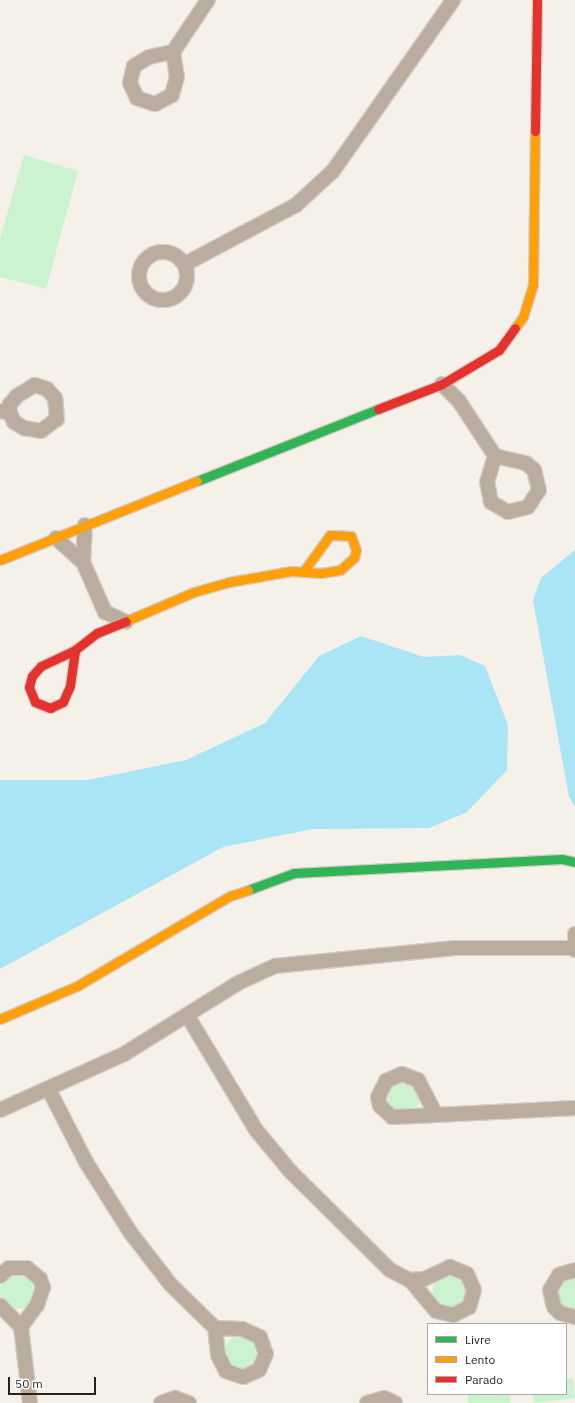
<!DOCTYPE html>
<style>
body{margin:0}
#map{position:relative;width:575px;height:1403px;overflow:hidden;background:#f5f0e8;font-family:"IBM Plex Sans",sans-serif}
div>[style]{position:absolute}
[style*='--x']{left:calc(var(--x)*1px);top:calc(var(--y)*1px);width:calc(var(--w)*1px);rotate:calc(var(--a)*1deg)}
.green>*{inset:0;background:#cbf3d0;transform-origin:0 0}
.round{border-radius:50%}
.water>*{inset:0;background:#aae5f5}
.roads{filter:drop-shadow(1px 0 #d3cec9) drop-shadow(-1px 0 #d3cec9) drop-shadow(0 1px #d3cec9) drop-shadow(0 -1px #d3cec9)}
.street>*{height:14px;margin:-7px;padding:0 7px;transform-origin:7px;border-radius:7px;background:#baada0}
.street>.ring{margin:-7px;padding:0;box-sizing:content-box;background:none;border:14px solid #baada0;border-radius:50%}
.fast>*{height:9px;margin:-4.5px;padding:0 4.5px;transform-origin:4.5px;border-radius:4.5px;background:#30b455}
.slow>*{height:9px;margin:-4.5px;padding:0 4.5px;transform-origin:4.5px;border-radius:4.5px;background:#ff9f0a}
.jam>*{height:9px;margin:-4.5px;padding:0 4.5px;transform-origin:4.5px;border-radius:4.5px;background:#e5322d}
span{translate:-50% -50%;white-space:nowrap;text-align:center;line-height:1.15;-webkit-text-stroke:3.5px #fff;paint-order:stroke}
.legend{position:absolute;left:427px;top:1323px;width:140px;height:72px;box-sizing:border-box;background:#fff;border:1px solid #a9a7a5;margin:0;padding:5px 7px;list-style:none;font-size:12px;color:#27231e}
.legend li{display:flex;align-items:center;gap:8px;height:20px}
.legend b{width:20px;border:1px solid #a9a7a5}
.scale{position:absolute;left:8px;top:1377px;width:88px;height:18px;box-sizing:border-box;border:2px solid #27231e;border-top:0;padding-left:5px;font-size:12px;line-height:14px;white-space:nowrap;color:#27231e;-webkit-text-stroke:3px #fff;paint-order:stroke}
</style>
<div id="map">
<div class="green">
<div style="clip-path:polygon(24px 155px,78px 171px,46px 289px,0 277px,0 239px)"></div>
<div class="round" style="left:386px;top:1080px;width:34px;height:34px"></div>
<div class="round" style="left:0;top:1273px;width:36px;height:36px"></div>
<div class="round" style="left:433px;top:1274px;width:34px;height:34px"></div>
<div style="clip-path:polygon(575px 1275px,575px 1311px,561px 1307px,556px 1289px,559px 1283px)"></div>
<div class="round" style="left:225px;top:1335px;width:34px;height:34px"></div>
<div style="clip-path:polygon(573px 1378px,575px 1398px,534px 1403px,533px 1394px,566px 1394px,566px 1379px)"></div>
<div style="left:468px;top:1394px;width:42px;height:9px"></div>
</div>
<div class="water">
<div style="clip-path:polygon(575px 550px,575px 807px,569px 797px,533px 600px,541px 578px)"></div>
<div style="clip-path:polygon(361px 636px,424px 657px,460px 655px,485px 666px,508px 725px,507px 770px,467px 812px,429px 828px,313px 829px,223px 847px,0 969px,0 780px,88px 780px,186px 760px,265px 723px,319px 656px)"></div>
</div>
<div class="roads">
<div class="street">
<div style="--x:173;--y:52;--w:25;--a:81"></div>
<div style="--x:177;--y:77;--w:19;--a:106"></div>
<div style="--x:172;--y:95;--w:19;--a:152"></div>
<div style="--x:155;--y:104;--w:19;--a:-162"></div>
<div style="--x:137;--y:98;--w:17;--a:-115"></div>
<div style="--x:130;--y:83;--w:17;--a:-77"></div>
<div style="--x:134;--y:66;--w:17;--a:-31"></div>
<div style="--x:149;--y:57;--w:25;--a:-12"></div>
<div style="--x:173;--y:52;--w:63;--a:-56.1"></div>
<div class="ring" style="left:139px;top:252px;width:34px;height:34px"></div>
<div style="--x:185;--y:264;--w:126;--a:-28"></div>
<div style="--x:296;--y:205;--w:50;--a:-42.6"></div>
<div style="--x:333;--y:171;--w:209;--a:-54.9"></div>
<div style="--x:442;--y:384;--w:24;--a:45"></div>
<div style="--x:459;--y:401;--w:66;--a:56.8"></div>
<div style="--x:0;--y:411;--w:10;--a:11"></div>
<div style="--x:10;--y:413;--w:10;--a:66"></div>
<div style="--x:14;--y:422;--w:12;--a:31"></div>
<div style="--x:24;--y:428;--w:17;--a:10"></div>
<div style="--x:41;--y:431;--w:20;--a:-37"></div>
<div style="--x:57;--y:419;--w:21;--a:-95"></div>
<div style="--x:55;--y:398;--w:12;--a:-132"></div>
<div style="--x:47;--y:389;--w:13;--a:-162"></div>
<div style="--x:35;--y:385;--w:21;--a:149"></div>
<div style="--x:17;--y:396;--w:11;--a:131"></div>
<div style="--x:10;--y:404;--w:9;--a:90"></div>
<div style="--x:495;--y:456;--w:32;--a:13"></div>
<div style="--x:526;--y:463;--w:11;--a:41"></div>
<div style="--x:534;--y:470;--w:21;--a:76"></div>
<div style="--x:539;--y:490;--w:20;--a:123"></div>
<div style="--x:528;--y:507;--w:21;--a:166"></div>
<div style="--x:508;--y:512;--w:20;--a:-150"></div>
<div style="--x:491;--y:502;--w:20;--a:-101"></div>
<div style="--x:487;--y:482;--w:27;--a:-73"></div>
<div style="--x:56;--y:538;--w:36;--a:42"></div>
<div style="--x:83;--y:562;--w:55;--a:66.3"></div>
<div style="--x:105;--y:612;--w:23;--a:25"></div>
<div style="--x:83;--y:562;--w:37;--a:-87"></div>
<div style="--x:575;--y:934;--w:16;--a:90"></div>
<div style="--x:187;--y:1015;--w:134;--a:59"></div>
<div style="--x:256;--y:1130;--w:53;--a:50.3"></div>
<div style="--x:290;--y:1171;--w:141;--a:44.7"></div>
<div style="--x:390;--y:1270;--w:22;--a:27"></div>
<div style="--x:402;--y:1074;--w:17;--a:21"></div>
<div style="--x:418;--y:1080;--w:39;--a:63"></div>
<div style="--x:436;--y:1115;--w:44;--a:177.4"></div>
<div style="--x:392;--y:1117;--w:16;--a:-137"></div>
<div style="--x:380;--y:1106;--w:9;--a:-103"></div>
<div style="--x:378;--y:1097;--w:18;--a:-63"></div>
<div style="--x:386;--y:1081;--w:17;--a:-24"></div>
<div style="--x:49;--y:1090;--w:81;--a:62.8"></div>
<div style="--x:86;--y:1162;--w:83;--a:57.8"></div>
<div style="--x:130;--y:1232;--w:67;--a:52.3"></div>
<div style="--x:171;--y:1285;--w:62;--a:44.3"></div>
<div style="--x:0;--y:1110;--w:136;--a:-24.3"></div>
<div style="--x:124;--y:1054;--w:134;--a:-31.9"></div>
<div style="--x:238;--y:983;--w:41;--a:-24.7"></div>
<div style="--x:275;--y:966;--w:181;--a:-5.7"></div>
<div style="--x:455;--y:948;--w:119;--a:0"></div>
<div style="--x:436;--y:1115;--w:139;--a:-2.9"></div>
<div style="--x:450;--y:1267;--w:18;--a:22"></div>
<div style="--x:467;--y:1274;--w:17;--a:66"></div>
<div style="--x:474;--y:1290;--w:18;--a:106"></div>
<div style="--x:469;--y:1307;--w:18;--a:153"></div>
<div style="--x:453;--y:1315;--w:17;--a:-167"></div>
<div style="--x:436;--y:1311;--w:40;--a:-130"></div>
<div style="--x:410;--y:1280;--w:14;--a:-4"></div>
<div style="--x:424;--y:1279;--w:29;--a:-25"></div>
<div style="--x:575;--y:1270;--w:17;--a:163"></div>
<div style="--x:559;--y:1275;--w:17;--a:121"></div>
<div style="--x:550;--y:1290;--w:17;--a:77"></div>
<div style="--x:554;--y:1307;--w:8;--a:45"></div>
<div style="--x:560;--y:1313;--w:16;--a:15"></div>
<div style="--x:0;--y:1276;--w:12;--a:-42"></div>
<div style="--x:9;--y:1268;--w:18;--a:0"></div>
<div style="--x:27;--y:1268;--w:17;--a:40"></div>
<div style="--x:40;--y:1279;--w:9;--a:69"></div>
<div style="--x:43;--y:1287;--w:19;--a:108"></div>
<div style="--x:37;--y:1305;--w:27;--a:126"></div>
<div style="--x:21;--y:1327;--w:30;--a:-134"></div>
<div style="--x:21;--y:1327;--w:77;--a:83.2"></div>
<div style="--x:215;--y:1328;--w:27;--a:2"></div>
<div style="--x:242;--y:1329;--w:20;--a:24"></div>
<div style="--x:260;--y:1337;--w:18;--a:71"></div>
<div style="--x:266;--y:1354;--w:17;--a:114"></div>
<div style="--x:259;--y:1370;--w:17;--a:156"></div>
<div style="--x:243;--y:1377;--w:18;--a:-161"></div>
<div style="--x:226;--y:1371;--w:18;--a:-117"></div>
<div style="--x:218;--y:1355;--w:27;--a:-96"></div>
<div style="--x:161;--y:1403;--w:15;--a:-20"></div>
<div style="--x:175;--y:1398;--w:15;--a:20"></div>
<div style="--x:367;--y:1403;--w:18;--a:-16"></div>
<div style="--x:384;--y:1398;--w:12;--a:24"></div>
</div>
<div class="fast">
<div style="--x:197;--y:481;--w:195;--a:-21.7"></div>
<div style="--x:248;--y:890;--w:49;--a:-20.3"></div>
<div style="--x:294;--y:873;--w:268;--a:-3"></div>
<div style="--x:562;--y:859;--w:13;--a:13"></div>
</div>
<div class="slow">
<div style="--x:515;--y:328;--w:14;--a:-54"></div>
<div style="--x:523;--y:317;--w:34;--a:-73"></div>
<div style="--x:533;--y:285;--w:154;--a:-89.3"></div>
<div style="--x:0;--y:560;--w:212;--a:-21.9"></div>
<div style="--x:126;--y:621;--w:74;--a:-23.1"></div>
<div style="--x:194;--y:592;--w:36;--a:-16"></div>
<div style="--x:229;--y:582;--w:63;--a:-10.1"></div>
<div style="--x:291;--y:571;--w:30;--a:4"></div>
<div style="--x:321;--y:573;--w:19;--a:-9"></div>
<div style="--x:340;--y:570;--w:18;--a:-41"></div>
<div style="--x:354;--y:558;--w:8;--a:-76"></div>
<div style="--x:356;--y:550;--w:15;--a:-110"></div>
<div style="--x:351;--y:536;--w:21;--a:-177"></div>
<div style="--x:330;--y:535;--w:46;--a:126.1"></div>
<div style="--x:0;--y:1019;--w:84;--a:-23.2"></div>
<div style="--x:77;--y:986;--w:178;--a:-30.5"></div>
<div style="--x:230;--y:896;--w:19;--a:-18"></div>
</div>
<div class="jam">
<div style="--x:535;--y:131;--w:131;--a:-89.1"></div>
<div style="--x:378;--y:409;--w:69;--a:-21.3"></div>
<div style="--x:442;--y:384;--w:66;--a:-30.8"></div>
<div style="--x:499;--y:350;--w:27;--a:-54"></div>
<div style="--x:75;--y:650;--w:36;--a:98"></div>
<div style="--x:70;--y:686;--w:17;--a:114"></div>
<div style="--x:63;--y:702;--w:14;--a:155"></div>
<div style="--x:50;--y:708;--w:16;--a:-158"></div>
<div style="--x:35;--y:702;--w:16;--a:-112"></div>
<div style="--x:29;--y:687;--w:11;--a:-75"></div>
<div style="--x:32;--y:676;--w:13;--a:-48"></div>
<div style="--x:41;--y:666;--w:38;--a:-25"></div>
<div style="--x:75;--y:650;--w:28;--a:-38"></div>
<div style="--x:97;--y:633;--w:31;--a:-22"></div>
</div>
</div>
<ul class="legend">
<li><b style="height:5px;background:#30b455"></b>Livre</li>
<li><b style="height:5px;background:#ff9f0a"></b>Lento</li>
<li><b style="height:5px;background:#e5322d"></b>Parado</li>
</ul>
<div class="scale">50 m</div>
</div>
